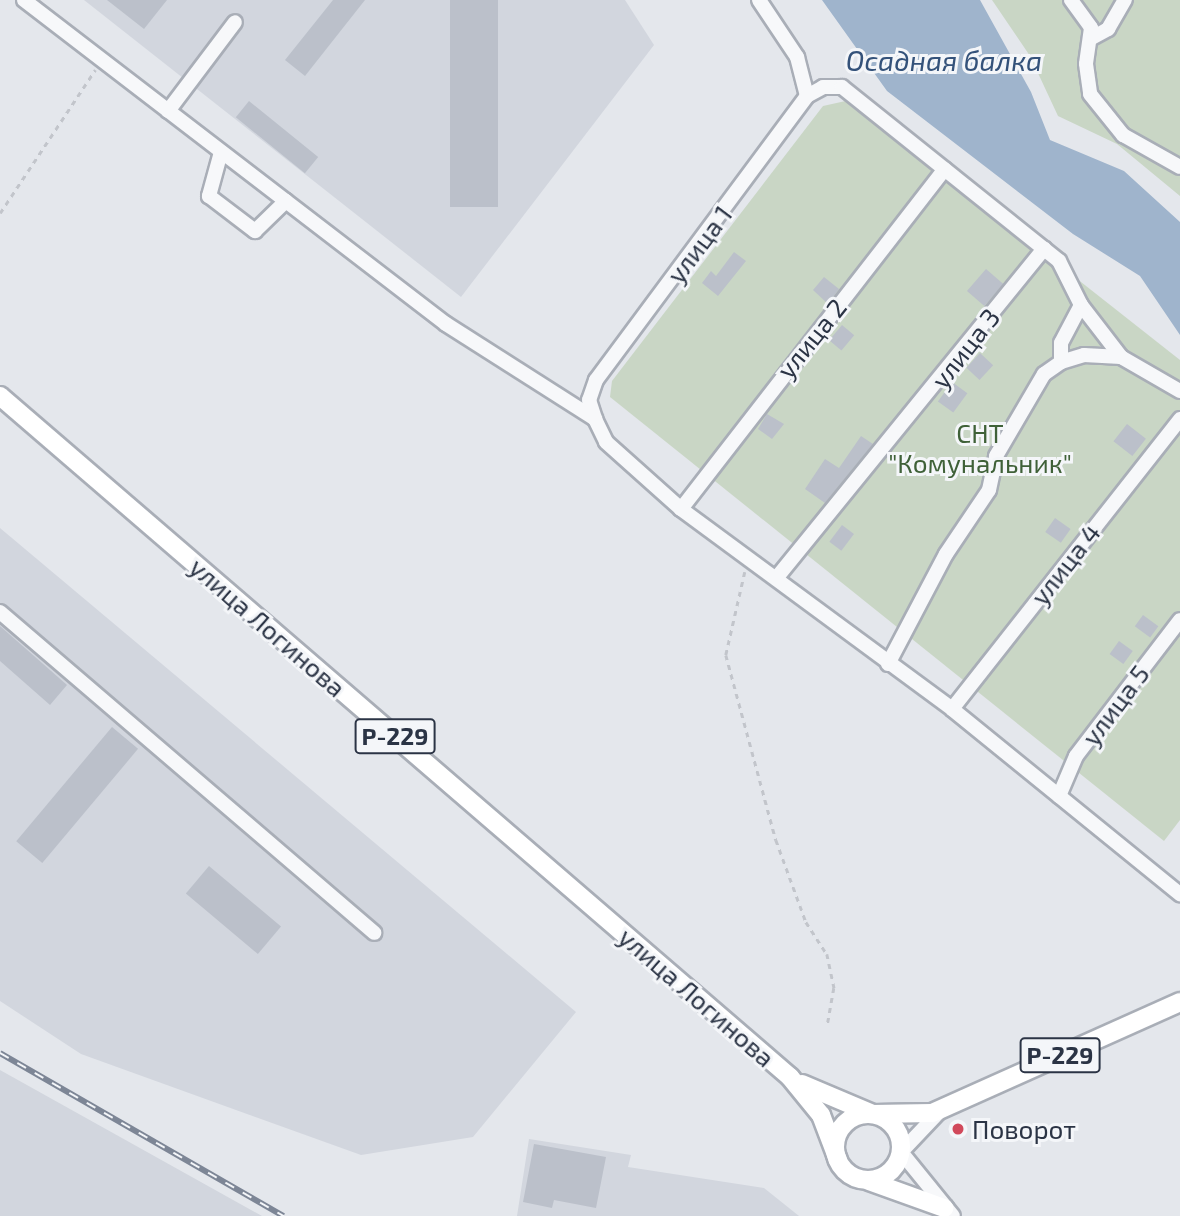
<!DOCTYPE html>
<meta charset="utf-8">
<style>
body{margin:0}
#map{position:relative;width:1180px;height:1216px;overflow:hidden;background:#e4e7ec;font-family:"Exo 2",sans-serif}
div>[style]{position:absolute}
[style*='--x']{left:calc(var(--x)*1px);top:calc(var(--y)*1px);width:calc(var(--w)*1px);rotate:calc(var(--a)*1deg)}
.built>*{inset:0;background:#d2d6de}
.green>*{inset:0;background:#c9d6c5}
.water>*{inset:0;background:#9fb4cc}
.building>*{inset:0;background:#bbc0ca;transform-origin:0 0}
.path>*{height:2.5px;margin-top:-1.25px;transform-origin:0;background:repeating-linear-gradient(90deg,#c2c5cb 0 5px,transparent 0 10px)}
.roads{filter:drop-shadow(2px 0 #a9aeb7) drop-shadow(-2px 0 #a9aeb7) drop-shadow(0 2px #a9aeb7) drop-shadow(0 -2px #a9aeb7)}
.minor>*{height:14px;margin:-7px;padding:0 7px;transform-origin:7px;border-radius:7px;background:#f7f8fa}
.major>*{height:18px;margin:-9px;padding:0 9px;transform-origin:9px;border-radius:9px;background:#fff}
.major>.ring{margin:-9px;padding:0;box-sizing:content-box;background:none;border:18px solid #fff;border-radius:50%}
.rail>*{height:6px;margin-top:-3px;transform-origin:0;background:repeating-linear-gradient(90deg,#f4f6f9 0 10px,#7d8696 0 20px);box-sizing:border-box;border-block:2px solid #7d8696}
.dots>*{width:19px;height:19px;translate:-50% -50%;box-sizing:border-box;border:4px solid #f4f6f9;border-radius:50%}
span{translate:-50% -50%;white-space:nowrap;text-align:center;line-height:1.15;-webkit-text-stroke:6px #f4f6f9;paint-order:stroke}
.shield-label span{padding:2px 5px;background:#f4f6f9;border:2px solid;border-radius:5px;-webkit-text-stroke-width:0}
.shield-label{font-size:24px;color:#2b3445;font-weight:700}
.street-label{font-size:26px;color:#2b3445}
.park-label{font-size:26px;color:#3f6138}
.poi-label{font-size:26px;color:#2b3445}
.left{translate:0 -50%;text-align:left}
.water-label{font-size:28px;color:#34527a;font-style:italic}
</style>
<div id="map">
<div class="built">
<div style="clip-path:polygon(84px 0,625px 0,654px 45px,461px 297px)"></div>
<div style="clip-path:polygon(0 528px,576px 1012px,473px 1137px,361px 1155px,81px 1054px,0 1001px)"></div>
<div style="clip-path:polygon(0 1070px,262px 1216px,0 1216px)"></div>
<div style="clip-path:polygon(529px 1139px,631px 1155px,628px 1167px,764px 1188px,799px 1216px,517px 1216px)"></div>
</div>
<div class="green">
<div style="clip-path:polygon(992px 0,1180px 0,1180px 196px,1117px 144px,1058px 116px,1030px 56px)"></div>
<div style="clip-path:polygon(850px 100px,1180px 360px,1180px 820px,1164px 841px,610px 397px,612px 381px,823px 106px)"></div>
</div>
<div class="water">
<div style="clip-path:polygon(822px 0,980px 0,1031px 92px,1050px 140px,1124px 171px,1180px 222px,1180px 335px,1140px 276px,1073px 234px,887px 91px)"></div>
</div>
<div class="building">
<div style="clip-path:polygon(107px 0,167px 0,144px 29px)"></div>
<div style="clip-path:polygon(333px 0,365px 0,305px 76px,285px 60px)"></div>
<div style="left:450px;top:0;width:48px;height:207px"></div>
<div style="left:249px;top:101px;width:89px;height:21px;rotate:39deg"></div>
<div style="clip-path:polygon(734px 252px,746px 261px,718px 296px,702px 283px,711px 271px,716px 276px)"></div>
<div style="left:986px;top:269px;width:23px;height:29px;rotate:41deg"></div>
<div style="clip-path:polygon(824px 277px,839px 289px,828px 304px,813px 290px)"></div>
<div style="left:842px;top:325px;width:16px;height:20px;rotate:40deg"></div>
<div style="left:980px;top:353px;width:18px;height:20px;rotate:43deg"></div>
<div style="left:952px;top:382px;width:19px;height:24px;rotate:36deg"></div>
<div style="clip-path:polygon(767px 414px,784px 424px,772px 439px,758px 429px)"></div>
<div style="left:1127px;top:424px;width:24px;height:22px;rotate:38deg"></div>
<div style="clip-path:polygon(861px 436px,873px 444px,825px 503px,805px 489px,825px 459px,839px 468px)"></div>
<div style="left:1055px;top:518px;width:19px;height:17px;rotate:35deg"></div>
<div style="left:842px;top:525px;width:15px;height:21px;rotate:37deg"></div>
<div style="left:1143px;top:615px;width:19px;height:14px;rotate:36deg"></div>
<div style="clip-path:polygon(0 626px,67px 685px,50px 705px,0 661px)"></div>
<div style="left:1119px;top:641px;width:17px;height:16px;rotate:36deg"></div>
<div style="left:112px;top:727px;width:34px;height:149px;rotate:40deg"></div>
<div style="left:209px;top:866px;width:94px;height:36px;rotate:40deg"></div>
<div style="clip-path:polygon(534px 1144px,606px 1157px,596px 1208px,554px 1200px,552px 1208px,523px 1202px)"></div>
</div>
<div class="path">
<div style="--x:0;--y:213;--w:172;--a:-56.4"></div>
<div style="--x:745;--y:572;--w:85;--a:102.9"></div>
<div style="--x:726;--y:655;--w:192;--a:74.9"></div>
<div style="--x:776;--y:840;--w:87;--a:69.9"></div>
<div style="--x:806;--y:922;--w:38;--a:57"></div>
<div style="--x:827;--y:954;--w:35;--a:78"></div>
<div style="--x:834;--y:988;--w:36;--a:100"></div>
</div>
<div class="roads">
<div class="minor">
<div style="--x:24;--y:0;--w:532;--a:37.52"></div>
<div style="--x:446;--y:324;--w:177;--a:32.5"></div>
<div style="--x:759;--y:0;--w:69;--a:56.3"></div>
<div style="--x:797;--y:57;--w:40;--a:75.6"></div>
<div style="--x:807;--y:96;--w:354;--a:126.6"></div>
<div style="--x:596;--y:380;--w:21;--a:109"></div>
<div style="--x:589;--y:400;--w:20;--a:72"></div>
<div style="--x:595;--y:419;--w:25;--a:64"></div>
<div style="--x:606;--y:442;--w:101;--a:41.8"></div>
<div style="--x:681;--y:509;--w:337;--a:36.4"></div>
<div style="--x:952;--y:709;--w:294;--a:39.1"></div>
<div style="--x:1071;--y:0;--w:34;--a:54"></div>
<div style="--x:1091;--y:28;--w:36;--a:98"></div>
<div style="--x:1086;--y:64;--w:30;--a:82"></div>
<div style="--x:1090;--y:94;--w:53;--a:51.2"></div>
<div style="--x:1123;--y:135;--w:65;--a:29.3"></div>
<div style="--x:1090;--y:39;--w:21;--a:-29"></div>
<div style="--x:1108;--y:29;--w:34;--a:-60"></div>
<div style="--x:807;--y:96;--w:18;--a:-29"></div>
<div style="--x:823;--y:87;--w:19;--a:0"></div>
<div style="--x:842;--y:87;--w:278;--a:38.7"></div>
<div style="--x:1059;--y:261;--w:49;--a:63.4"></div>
<div style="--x:1081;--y:305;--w:66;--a:52.4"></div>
<div style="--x:1121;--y:357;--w:68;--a:30"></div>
<div style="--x:168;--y:111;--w:111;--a:-53"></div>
<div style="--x:221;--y:152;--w:46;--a:105.3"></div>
<div style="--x:209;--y:196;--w:58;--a:37.3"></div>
<div style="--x:255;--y:231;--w:43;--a:-44.1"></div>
<div style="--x:1081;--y:305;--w:43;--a:117.8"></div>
<div style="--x:1061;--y:343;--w:19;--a:90"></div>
<div style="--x:1061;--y:362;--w:24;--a:-17"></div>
<div style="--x:1084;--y:355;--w:37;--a:3"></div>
<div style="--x:681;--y:509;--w:430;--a:-52.2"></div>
<div style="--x:778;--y:576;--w:422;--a:-50.9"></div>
<div style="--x:0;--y:612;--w:493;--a:40.6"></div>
<div style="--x:888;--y:664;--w:124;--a:-62.2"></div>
<div style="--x:946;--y:554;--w:77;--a:-56.1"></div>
<div style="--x:989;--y:490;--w:35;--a:-78"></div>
<div style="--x:996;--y:456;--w:95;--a:-59.7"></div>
<div style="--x:1044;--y:374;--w:21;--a:-35"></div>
<div style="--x:952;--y:709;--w:369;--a:-51.8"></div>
<div style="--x:1059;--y:796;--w:43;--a:-67"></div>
<div style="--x:1076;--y:756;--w:171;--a:-52.6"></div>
<div style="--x:939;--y:1112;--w:55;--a:133.5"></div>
<div style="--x:901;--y:1152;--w:82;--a:50.9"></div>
</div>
<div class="major">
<div style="--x:0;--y:396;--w:1043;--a:40.76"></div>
<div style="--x:790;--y:1077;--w:49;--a:50.8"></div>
<div style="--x:821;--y:1115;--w:48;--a:69.3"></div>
<div style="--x:802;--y:1084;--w:77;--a:22.9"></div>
<div style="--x:873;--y:1114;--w:59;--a:-1"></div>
<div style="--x:932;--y:1113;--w:272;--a:-24.1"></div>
<div class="ring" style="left:835px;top:1114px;width:48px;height:48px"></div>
<div style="--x:869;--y:1181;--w:80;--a:19.8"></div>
</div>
</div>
<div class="rail">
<div style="--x:0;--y:1053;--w:327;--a:29.9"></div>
</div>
<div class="dots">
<div style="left:958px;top:1129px;background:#d1495b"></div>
</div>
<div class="shield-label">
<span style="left:395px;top:736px">Р-229</span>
<span style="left:1060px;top:1055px">Р-229</span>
</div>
<div class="street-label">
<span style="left:699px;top:244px;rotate:-53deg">улица 1</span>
<span style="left:811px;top:338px;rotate:-51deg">улица 2</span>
<span style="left:965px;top:348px;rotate:-52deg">улица 3</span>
<span style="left:1065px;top:564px;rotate:-52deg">улица 4</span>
<span style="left:268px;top:627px;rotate:41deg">улица Логинова</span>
<span style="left:1115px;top:705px;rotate:-53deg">улица 5</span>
<span style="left:697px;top:997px;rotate:41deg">улица Логинова</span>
</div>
<div class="park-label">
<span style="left:980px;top:448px">СНТ<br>"Комунальник"</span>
</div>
<div class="poi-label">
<span class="left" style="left:972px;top:1129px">Поворот</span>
</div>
<div class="water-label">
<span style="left:944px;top:60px">Осадная балка</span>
</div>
</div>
